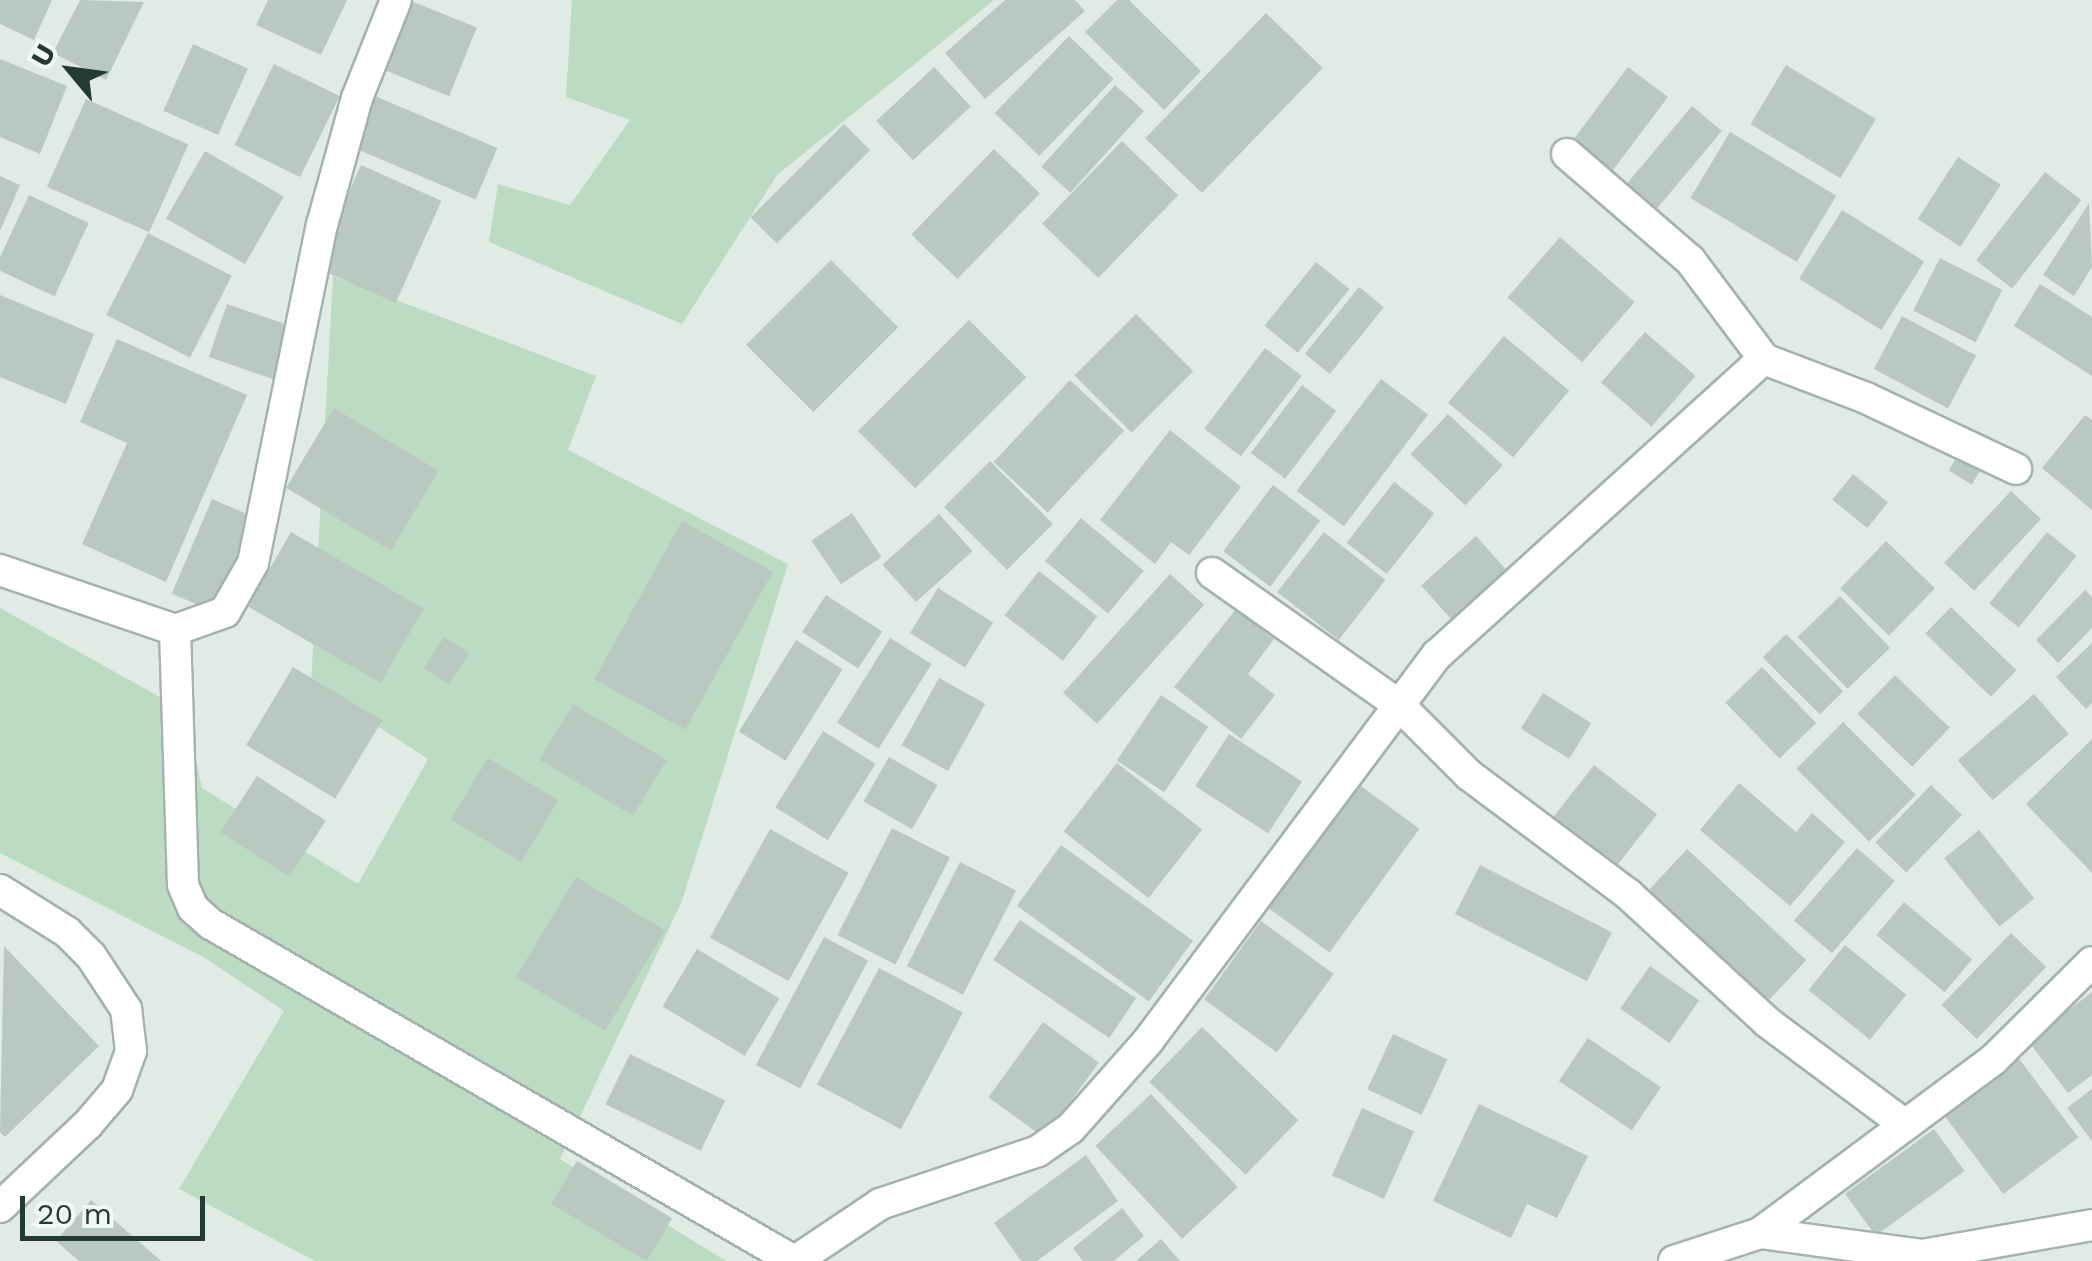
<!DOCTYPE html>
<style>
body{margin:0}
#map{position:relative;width:2092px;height:1261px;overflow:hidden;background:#e1ebe6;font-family:"Work Sans",sans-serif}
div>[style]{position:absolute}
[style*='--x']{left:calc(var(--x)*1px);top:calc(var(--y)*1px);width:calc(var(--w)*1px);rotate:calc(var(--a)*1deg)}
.green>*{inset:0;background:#bbdbc2}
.building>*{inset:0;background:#bac8c2;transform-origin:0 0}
.roads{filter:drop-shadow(2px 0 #a4b3ad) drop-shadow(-2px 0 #a4b3ad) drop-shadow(0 2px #a4b3ad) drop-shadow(0 -2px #a4b3ad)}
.minor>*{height:30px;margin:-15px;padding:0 15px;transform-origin:15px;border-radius:15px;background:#fff}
span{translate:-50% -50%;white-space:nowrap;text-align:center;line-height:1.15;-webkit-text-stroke:8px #f2f8f4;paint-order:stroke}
.north{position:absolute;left:20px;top:20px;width:100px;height:100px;-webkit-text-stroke:8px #f2f8f4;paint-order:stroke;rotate:299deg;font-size:28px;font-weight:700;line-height:40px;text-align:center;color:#233b33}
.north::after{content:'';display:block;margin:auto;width:35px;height:45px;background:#233b33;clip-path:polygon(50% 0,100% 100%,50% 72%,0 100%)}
.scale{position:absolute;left:20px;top:1196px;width:185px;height:45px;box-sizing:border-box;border:5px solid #233b33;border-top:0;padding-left:12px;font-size:30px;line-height:35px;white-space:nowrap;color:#233b33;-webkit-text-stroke:8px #f2f8f4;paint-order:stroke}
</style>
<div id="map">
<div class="green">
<div style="clip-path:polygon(572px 0,994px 0,777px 175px,682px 324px,489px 242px,498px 184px,570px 205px,630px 120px,566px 97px)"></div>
<div style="clip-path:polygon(333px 276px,596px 376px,568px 450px,788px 564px,682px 901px,560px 1159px,726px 1261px,315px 1261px,179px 1189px,284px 1011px,205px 958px,0 853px,0 608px,185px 711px,202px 788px,358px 884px,428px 759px,311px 683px)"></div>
</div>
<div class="building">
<div style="clip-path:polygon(0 0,52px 0,34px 40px,0 24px)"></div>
<div style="clip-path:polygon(80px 0,144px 2px,106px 80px,53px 53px)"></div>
<div style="clip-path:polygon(268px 0,347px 0,321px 55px,256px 25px)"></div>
<div style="clip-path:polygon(1005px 0,1075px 0,1085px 11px,985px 99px,945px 53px)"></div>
<div style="clip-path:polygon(1117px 0,1129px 0,1201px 71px,1164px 110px,1085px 32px)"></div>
<div style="left:411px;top:1px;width:71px;height:74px;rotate:22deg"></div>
<div style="left:1266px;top:13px;width:79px;height:174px;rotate:44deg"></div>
<div style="left:1069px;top:36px;width:62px;height:107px;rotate:44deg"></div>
<div style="left:193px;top:44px;width:60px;height:73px;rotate:24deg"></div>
<div style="clip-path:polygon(0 59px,67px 86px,40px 154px,0 137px)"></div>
<div style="left:274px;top:64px;width:73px;height:90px;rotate:26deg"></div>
<div style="left:1786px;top:65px;width:105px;height:69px;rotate:31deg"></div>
<div style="left:934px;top:67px;width:54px;height:79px;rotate:47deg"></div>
<div style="left:1628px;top:67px;width:50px;height:101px;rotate:37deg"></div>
<div style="left:1115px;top:85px;width:39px;height:110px;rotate:42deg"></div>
<div style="left:375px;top:96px;width:133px;height:56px;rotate:23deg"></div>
<div style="left:86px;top:99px;width:112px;height:96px;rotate:24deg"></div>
<div style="left:1692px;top:106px;width:39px;height:105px;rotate:40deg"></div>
<div style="left:844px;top:124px;width:37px;height:132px;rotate:45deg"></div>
<div style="left:1730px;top:132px;width:124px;height:77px;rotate:31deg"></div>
<div style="left:1122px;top:141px;width:78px;height:115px;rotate:44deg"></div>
<div style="left:994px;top:149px;width:64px;height:119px;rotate:44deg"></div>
<div style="left:205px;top:151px;width:91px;height:78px;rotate:30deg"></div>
<div style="left:1958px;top:157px;width:51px;height:74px;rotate:33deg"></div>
<div style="left:361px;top:165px;width:88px;height:112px;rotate:24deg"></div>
<div style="left:2045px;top:172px;width:46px;height:112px;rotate:38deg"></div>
<div style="clip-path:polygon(0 176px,20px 185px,0 231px)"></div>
<div style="left:29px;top:195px;width:66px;height:81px;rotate:25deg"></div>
<div style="clip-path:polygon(2089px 203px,2092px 267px,2074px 296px,2043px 275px)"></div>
<div style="left:1842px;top:210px;width:97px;height:81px;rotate:32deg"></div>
<div style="left:148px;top:233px;width:94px;height:92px;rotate:27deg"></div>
<div style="left:1560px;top:237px;width:99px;height:80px;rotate:41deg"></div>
<div style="left:1940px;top:258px;width:70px;height:59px;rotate:27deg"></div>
<div style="left:831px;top:260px;width:95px;height:120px;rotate:45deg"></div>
<div style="left:1316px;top:262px;width:43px;height:82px;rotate:39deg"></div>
<div style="clip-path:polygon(2040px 284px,2092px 317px,2092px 376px,2014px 326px)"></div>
<div style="left:1359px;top:287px;width:32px;height:86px;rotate:39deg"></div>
<div style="clip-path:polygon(0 295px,94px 334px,66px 404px,0 377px)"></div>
<div style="left:227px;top:304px;width:69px;height:56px;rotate:19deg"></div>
<div style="left:1136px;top:314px;width:81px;height:87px;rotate:45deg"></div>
<div style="left:1902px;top:316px;width:84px;height:60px;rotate:28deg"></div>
<div style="left:969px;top:320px;width:81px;height:157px;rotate:45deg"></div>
<div style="left:1645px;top:332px;width:67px;height:67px;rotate:41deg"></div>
<div style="left:1504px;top:336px;width:85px;height:87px;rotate:40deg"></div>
<div style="clip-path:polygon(117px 339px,247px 395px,166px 582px,82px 544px,127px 443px,80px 422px)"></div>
<div style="left:1265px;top:348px;width:46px;height:101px;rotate:37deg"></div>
<div style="left:1381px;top:379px;width:59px;height:140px;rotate:37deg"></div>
<div style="left:1070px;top:380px;width:74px;height:112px;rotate:43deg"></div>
<div style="left:1302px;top:385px;width:43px;height:85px;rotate:37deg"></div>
<div style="left:334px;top:408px;width:122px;height:93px;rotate:31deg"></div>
<div style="left:1448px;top:414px;width:75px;height:55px;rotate:43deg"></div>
<div style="clip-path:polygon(2085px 415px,2092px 420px,2092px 510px,2042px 468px)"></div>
<div style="clip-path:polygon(1170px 430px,1241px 487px,1189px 555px,1171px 542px,1155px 564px,1100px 520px)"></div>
<div style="left:1961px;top:450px;width:27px;height:24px;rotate:31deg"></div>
<div style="left:990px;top:461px;width:89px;height:65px;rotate:45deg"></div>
<div style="left:1853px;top:474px;width:45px;height:33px;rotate:39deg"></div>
<div style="left:1394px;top:482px;width:51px;height:77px;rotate:38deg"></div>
<div style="left:1273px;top:485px;width:59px;height:83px;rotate:37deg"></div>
<div style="left:2011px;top:491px;width:41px;height:98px;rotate:43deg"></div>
<div style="left:212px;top:499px;width:50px;height:103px;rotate:23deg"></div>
<div style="left:852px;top:513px;width:53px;height:49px;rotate:56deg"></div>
<div style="left:939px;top:514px;width:50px;height:76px;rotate:48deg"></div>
<div style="left:1081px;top:518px;width:82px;height:56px;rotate:40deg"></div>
<div style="left:682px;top:521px;width:104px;height:181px;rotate:29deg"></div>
<div style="left:291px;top:532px;width:153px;height:86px;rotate:30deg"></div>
<div style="left:1324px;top:532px;width:78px;height:76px;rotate:38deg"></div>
<div style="left:2047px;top:532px;width:38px;height:92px;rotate:39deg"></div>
<div style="left:1476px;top:536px;width:50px;height:74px;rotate:48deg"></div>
<div style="left:1886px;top:541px;width:68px;height:66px;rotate:44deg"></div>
<div style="left:1039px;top:571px;width:74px;height:56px;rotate:38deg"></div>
<div style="left:1170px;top:574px;width:46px;height:160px;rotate:42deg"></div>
<div style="left:938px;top:588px;width:65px;height:53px;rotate:32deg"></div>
<div style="clip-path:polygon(2085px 590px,2092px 597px,2092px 628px,2058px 663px,2036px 640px)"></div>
<div style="left:826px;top:595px;width:67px;height:44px;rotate:33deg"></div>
<div style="left:1840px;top:596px;width:72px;height:59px;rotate:46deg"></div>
<div style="left:1951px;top:607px;width:91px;height:37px;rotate:44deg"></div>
<div style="clip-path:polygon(1236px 609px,1274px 639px,1248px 674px,1275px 695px,1241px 739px,1174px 687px)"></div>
<div style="left:1786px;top:634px;width:81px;height:33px;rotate:45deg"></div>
<div style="left:444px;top:637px;width:30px;height:37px;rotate:33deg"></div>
<div style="left:890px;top:638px;width:49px;height:100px;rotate:32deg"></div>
<div style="left:796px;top:640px;width:55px;height:108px;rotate:32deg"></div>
<div style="clip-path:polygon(2092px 643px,2092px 703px,2086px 709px,2056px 677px)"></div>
<div style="left:293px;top:667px;width:104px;height:91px;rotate:31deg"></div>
<div style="left:1762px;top:667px;width:78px;height:51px;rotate:46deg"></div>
<div style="left:1895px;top:675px;width:76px;height:54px;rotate:44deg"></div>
<div style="left:939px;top:678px;width:53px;height:77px;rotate:29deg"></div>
<div style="left:1543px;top:693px;width:57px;height:42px;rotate:32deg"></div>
<div style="left:2034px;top:694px;width:53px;height:101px;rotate:49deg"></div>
<div style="left:1161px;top:695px;width:57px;height:79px;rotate:34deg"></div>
<div style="left:573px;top:704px;width:109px;height:65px;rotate:31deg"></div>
<div style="left:1843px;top:722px;width:103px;height:66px;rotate:45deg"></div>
<div style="left:823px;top:731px;width:62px;height:90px;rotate:32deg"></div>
<div style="left:1229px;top:734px;width:87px;height:62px;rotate:33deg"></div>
<div style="clip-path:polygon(2092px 739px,2092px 873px,2026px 804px)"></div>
<div style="left:889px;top:757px;width:56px;height:51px;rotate:30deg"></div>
<div style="left:488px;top:758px;width:82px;height:72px;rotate:31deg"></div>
<div style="left:1117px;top:763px;width:108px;height:87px;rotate:38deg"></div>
<div style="left:1594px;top:765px;width:80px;height:71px;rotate:38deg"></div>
<div style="left:257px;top:776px;width:82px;height:67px;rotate:33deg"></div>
<div style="clip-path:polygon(1739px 783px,1796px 832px,1812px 813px,1845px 842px,1790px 906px,1700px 830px)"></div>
<div style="left:1358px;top:784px;width:76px;height:153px;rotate:36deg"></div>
<div style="left:1931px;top:785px;width:43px;height:80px;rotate:44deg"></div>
<div style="left:892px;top:828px;width:65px;height:120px;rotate:27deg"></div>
<div style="left:770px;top:829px;width:90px;height:124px;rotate:29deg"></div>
<div style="left:1979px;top:830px;width:88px;height:45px;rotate:51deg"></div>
<div style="left:1061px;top:845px;width:163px;height:75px;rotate:36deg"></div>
<div style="left:1857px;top:848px;width:50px;height:96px;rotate:41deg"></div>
<div style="left:1687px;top:849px;width:163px;height:59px;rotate:43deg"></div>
<div style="left:960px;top:862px;width:63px;height:117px;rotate:27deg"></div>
<div style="left:1480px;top:865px;width:148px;height:55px;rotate:27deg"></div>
<div style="left:576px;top:877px;width:104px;height:117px;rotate:31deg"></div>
<div style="left:1904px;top:902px;width:89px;height:43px;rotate:40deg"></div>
<div style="left:1020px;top:920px;width:140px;height:48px;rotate:34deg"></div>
<div style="left:1261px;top:921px;width:90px;height:97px;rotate:36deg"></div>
<div style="left:2011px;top:933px;width:49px;height:100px;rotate:44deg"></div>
<div style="left:824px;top:937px;width:50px;height:145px;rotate:28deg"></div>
<div style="left:1845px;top:945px;width:79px;height:58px;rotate:39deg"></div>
<div style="clip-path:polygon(4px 946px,99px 1046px,5px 1137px,0 1132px)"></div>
<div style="left:697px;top:949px;width:96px;height:67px;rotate:31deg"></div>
<div style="left:1650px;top:966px;width:60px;height:52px;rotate:35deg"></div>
<div style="left:879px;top:968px;width:95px;height:132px;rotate:28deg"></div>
<div style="clip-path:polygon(2092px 992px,2092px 1075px,2068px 1093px,2028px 1041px)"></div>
<div style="left:1043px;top:1022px;width:69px;height:93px;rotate:36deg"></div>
<div style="left:1202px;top:1027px;width:134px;height:76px;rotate:44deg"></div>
<div style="left:1393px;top:1034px;width:60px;height:61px;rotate:25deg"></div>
<div style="left:1588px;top:1038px;width:88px;height:52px;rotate:34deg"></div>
<div style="left:630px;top:1054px;width:106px;height:56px;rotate:26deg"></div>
<div style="left:2017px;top:1056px;width:102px;height:94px;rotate:53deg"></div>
<div style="clip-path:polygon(2092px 1089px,2092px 1141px,2067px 1108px)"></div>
<div style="left:1151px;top:1094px;width:127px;height:76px;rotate:47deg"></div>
<div style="clip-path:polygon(1479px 1104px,1588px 1156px,1557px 1218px,1527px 1204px,1511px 1238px,1433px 1201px)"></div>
<div style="left:1362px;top:1108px;width:57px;height:74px;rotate:24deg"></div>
<div style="left:1934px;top:1129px;width:52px;height:110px;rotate:54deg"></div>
<div style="clip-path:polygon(1086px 1155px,1118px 1201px,1037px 1261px,1021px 1261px,994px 1223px)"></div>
<div style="left:577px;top:1161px;width:111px;height:50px;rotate:31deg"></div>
<div style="clip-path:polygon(91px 1200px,161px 1261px,79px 1261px,56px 1241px)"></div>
<div style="clip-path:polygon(1122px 1208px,1144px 1236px,1114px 1261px,1083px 1261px,1073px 1248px)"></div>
<div style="clip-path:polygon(1161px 1239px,1180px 1261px,1136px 1261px)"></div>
</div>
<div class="roads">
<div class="minor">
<div style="--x:1567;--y:154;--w:162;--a:40.8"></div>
<div style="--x:1690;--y:260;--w:124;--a:53.2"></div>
<div style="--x:1764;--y:359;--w:109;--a:20.9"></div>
<div style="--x:1866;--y:398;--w:166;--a:25.3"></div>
<div style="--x:0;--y:570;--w:185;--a:18.9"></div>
<div style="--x:175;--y:630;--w:255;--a:88.2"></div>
<div style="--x:183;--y:885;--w:25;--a:67"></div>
<div style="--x:193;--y:908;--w:24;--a:42"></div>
<div style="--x:211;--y:924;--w:673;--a:30.03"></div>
<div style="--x:1212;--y:573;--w:229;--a:35.2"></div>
<div style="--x:1399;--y:705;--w:99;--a:45"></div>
<div style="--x:1469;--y:775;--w:199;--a:36.8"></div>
<div style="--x:1628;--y:894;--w:189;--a:42.6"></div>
<div style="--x:1767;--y:1022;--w:172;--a:36.7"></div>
<div style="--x:175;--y:630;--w:53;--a:-19.8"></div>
<div style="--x:225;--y:612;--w:56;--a:-60.3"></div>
<div style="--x:253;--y:563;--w:345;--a:-78.5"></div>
<div style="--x:322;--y:225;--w:132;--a:-74.6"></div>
<div style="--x:357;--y:98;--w:105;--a:-68.3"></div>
<div style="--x:0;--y:890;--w:79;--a:32.1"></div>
<div style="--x:67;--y:932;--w:34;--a:45"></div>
<div style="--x:91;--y:956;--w:64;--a:56.6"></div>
<div style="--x:126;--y:1009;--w:42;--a:83.2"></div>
<div style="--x:131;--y:1051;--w:41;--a:109.7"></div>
<div style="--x:117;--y:1090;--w:45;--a:130.5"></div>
<div style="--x:88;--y:1124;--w:121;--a:136.7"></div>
<div style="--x:1760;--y:1233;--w:163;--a:7.7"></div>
<div style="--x:1922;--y:1255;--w:173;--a:-10"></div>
<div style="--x:795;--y:1261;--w:102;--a:-33.8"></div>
<div style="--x:880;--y:1204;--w:167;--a:-18.5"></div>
<div style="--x:1038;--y:1151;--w:39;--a:-35"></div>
<div style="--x:1070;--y:1129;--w:118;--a:-48.4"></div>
<div style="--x:1148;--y:1041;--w:482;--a:-53.2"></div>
<div style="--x:1437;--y:655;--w:441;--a:-42.2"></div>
<div style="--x:1674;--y:1261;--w:90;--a:-18"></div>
<div style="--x:1760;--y:1233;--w:290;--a:-36.6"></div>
<div style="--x:1993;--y:1060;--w:139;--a:-44.7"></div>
</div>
</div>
<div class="north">U</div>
<div class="scale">20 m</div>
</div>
